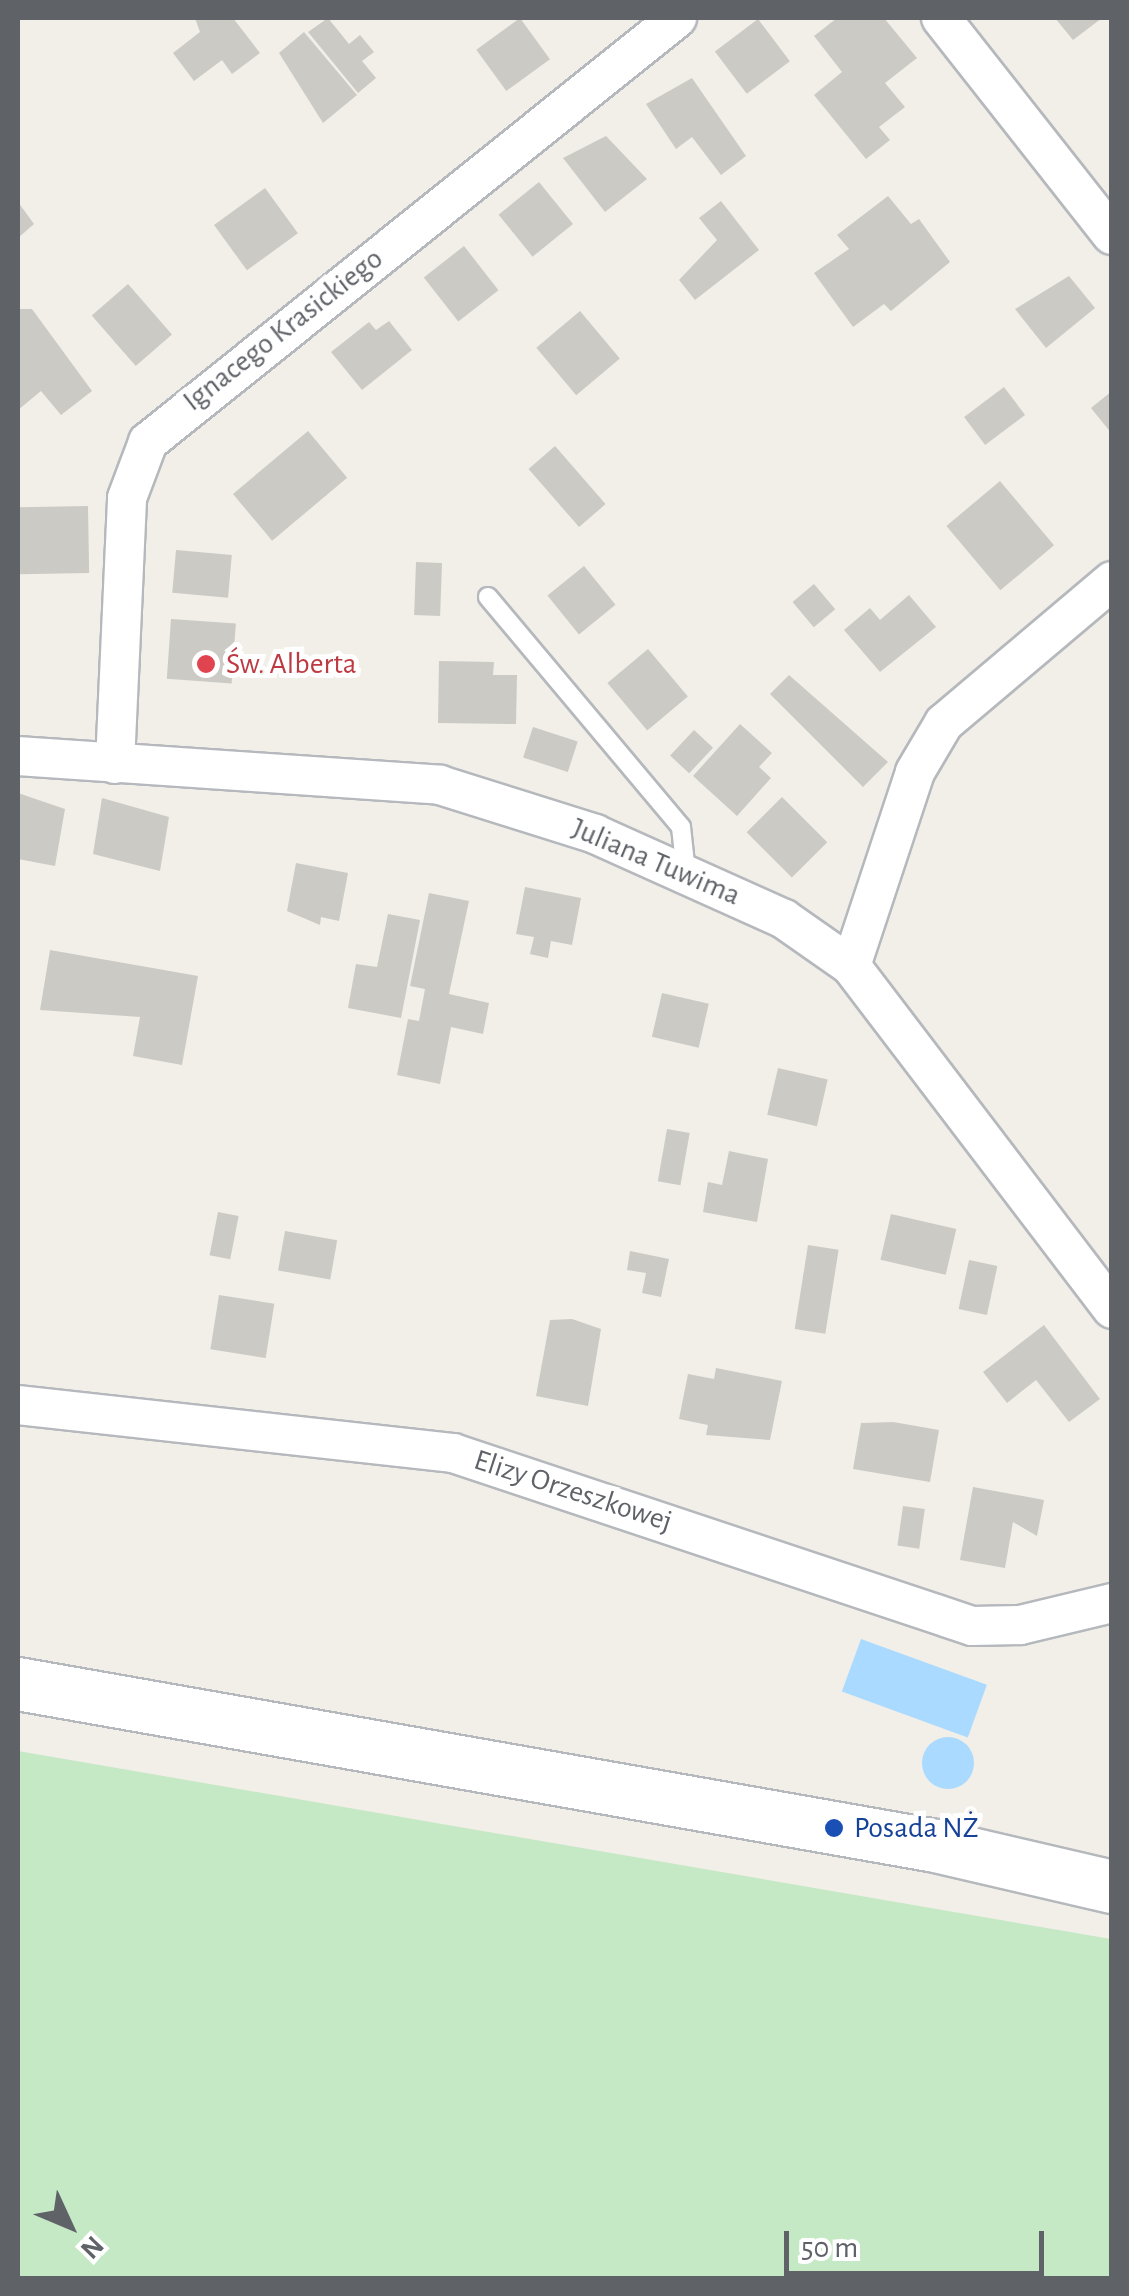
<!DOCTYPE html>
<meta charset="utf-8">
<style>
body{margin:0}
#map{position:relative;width:1129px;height:2296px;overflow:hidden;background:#f1efe8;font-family:"Alegreya Sans",sans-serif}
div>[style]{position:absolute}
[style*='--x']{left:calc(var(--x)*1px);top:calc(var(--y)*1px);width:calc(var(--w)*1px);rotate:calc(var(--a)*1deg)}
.green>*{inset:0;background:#c5e8c5}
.water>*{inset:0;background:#aadaff;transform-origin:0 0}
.round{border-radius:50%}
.building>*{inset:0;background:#cccac5;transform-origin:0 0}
.roads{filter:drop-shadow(2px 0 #b5b8bc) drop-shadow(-2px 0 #b5b8bc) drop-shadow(0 2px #b5b8bc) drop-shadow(0 -2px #b5b8bc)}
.lane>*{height:18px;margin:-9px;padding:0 9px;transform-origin:9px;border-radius:9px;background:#fff}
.street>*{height:38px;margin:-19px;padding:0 19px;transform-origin:19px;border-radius:19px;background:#fff}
.secondary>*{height:52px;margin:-26px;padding:0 26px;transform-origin:26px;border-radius:26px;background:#fff}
.dots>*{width:28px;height:28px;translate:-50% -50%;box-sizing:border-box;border:5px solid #fff;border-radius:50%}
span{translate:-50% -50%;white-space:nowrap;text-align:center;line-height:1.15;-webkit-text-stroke:10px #fff;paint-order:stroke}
.street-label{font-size:30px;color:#5f6368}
.health-label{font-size:30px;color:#be3a42}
.left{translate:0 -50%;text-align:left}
.transit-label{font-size:30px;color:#164399}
.frame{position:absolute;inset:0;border:20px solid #5f6368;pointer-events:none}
.north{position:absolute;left:20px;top:2176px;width:100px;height:100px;-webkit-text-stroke:8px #fff;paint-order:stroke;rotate:134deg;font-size:28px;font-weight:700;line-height:40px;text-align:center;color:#5f6368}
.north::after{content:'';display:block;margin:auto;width:35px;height:45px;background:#5f6368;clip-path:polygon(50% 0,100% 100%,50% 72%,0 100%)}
.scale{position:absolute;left:784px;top:2231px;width:260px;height:45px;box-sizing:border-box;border:5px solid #5f6368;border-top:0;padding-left:12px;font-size:30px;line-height:35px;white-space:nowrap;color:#5f6368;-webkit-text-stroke:8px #fff;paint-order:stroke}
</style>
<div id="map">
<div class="green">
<div style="clip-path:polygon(18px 1751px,1111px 1939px,1111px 2278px,18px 2278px)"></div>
</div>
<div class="water">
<div style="left:861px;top:1639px;width:134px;height:56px;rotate:20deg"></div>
<div class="round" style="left:922px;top:1737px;width:52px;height:52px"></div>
</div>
<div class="building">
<div style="clip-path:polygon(195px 18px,233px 18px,260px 53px,232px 74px,222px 60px,194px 81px,173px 53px,200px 32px)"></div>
<div style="clip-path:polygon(328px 18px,349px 44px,360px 35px,374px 52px,362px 61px,376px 78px,358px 93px,308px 32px)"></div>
<div style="left:520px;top:18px;width:51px;height:54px;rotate:54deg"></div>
<div style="clip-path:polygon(837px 18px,884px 18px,917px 58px,885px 83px,905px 107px,879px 127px,890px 140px,866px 159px,814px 95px,842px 72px,814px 36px)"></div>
<div style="clip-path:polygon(1055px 18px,1102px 18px,1073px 40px)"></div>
<div style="left:758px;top:19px;width:53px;height:54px;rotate:53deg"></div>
<div style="clip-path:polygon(304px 32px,357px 95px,323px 123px,279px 53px)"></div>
<div style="clip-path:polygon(692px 78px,746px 156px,721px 175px,692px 137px,676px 149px,646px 104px)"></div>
<div style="clip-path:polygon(606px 136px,647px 179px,605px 212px,563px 158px)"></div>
<div style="left:539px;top:182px;width:54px;height:52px;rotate:51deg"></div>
<div style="left:265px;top:188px;width:56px;height:63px;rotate:54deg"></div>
<div style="clip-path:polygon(888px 196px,911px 224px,919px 219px,950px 262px,891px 311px,884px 304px,853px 327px,814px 273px,849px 249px,837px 235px)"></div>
<div style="clip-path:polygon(721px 201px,759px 250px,695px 300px,679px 280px,717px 240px,699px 218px)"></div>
<div style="clip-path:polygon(18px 202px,34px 224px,18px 238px)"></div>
<div style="left:464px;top:246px;width:56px;height:51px;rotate:52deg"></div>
<div style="clip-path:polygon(1069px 276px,1095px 308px,1046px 348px,1015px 309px)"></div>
<div style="left:128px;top:284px;width:67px;height:48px;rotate:49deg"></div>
<div style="clip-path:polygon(18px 309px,32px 309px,92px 391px,61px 415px,41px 391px,18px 410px)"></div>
<div style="left:580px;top:311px;width:62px;height:57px;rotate:50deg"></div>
<div style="clip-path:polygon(389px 321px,412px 350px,362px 390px,331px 352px,369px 322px,376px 330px)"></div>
<div style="left:1004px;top:387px;width:35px;height:50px;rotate:53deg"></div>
<div style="clip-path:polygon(1112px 391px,1112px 434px,1091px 408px)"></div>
<div style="left:308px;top:431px;width:61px;height:98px;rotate:50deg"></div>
<div style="left:555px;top:446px;width:77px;height:35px;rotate:49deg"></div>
<div style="left:1000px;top:481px;width:84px;height:70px;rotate:50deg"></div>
<div style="left:88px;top:506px;width:67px;height:70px;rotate:89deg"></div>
<div style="left:176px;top:550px;width:56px;height:43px;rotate:5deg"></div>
<div style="left:416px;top:562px;width:26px;height:53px;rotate:2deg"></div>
<div style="left:584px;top:566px;width:50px;height:47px;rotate:51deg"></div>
<div style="left:814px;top:584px;width:33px;height:28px;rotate:50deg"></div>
<div style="clip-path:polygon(909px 595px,936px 627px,880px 672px,844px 630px,870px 608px,880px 620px)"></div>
<div style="left:171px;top:619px;width:65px;height:60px;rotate:4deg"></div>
<div style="left:648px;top:649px;width:62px;height:53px;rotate:50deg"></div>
<div style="clip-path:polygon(439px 661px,494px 662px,493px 675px,517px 675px,516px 724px,438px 723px)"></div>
<div style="clip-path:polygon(789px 675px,888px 762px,863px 787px,770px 694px)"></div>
<div style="clip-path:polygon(740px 724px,772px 753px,759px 767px,771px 778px,737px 816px,693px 776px)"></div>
<div style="left:533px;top:727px;width:47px;height:32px;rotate:18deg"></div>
<div style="left:694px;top:730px;width:26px;height:35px;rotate:43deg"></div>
<div style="clip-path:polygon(18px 793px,65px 809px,55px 866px,18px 859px)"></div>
<div style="left:782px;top:797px;width:64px;height:50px;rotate:45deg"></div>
<div style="clip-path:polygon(102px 798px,169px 817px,160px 871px,93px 854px)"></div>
<div style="clip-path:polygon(296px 863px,348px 873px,339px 921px,321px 917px,320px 925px,287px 911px)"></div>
<div style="clip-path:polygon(525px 887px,581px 898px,572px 945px,551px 941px,548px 958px,530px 954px,534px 937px,516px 934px)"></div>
<div style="clip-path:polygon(429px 893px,469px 901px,449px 994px,489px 1003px,483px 1034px,451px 1027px,440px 1084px,397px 1075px,408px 1019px,419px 1021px,425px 989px,410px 986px)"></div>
<div style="clip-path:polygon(388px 914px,420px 920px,401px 1018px,348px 1008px,356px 964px,377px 967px)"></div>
<div style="clip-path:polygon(50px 950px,198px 976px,182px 1065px,133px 1056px,140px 1017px,40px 1010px)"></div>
<div style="left:662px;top:993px;width:48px;height:45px;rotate:13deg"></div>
<div style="left:778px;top:1068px;width:51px;height:48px;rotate:13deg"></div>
<div style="left:667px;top:1129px;width:23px;height:53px;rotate:10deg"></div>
<div style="clip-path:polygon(729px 1151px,768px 1159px,757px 1222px,703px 1212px,708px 1182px,722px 1185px)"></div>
<div style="left:218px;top:1212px;width:21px;height:44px;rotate:11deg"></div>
<div style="left:891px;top:1214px;width:67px;height:47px;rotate:13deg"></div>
<div style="left:285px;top:1231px;width:53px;height:40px;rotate:10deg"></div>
<div style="left:808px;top:1245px;width:31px;height:85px;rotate:9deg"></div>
<div style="clip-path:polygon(630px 1251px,669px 1259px,661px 1297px,642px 1293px,646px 1273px,627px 1270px)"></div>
<div style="left:969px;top:1260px;width:29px;height:50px;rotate:12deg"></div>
<div style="left:219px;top:1295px;width:56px;height:55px;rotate:9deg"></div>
<div style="clip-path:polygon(572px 1319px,601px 1329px,588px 1406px,536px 1396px,550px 1320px)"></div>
<div style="clip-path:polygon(1044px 1325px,1100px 1399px,1069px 1422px,1036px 1380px,1007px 1403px,983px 1372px)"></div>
<div style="clip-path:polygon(716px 1368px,782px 1381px,770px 1440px,706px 1435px,708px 1425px,679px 1419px,688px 1374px,714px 1379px)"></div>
<div style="clip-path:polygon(893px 1422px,939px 1430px,930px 1482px,853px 1469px,861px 1423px)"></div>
<div style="clip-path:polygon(973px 1487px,1044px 1500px,1037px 1536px,1013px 1522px,1005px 1568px,960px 1560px)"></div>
<div style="left:903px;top:1506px;width:22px;height:40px;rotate:8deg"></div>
</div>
<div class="roads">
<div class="lane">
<div style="--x:488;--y:597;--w:300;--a:50"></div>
<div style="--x:681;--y:827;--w:46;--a:83.8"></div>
</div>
<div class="street">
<div style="--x:941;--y:18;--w:276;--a:51.8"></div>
<div style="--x:18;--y:756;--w:423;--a:3.9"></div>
<div style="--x:440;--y:785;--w:163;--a:17.5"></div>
<div style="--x:595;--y:834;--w:207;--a:24.2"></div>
<div style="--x:784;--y:919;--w:82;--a:35"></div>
<div style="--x:851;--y:966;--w:431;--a:52.7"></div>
<div style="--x:115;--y:764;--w:266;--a:-87.4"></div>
<div style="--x:127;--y:498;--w:60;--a:-69.4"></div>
<div style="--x:148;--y:442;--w:678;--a:-38.71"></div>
<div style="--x:851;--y:966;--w:204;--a:-71.7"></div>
<div style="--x:915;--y:772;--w:57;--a:-59.4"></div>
<div style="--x:944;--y:723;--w:220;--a:-40.2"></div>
<div style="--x:18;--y:1405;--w:438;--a:6.3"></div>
<div style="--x:453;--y:1453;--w:547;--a:18.43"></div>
<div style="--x:972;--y:1626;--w:48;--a:-1.2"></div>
<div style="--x:1020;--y:1625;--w:95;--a:-13.4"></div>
</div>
<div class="secondary">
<div style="--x:18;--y:1684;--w:932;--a:10.01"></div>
<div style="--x:936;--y:1846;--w:181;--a:13.1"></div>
</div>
</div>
<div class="dots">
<div style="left:206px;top:664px;background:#e0444e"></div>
<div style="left:834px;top:1828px;background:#1a4fb4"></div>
</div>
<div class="street-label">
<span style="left:283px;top:330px;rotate:-38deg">Ignacego Krasickiego</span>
<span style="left:656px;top:862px;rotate:23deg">Juliana Tuwima</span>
<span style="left:573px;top:1491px;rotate:18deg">Elizy Orzeszkowej</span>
</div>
<div class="health-label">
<span class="left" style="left:226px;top:664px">Św. Alberta</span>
</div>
<div class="transit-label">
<span class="left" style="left:854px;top:1828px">Posada NŻ</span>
</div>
<div class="frame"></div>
<div class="north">N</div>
<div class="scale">50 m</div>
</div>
